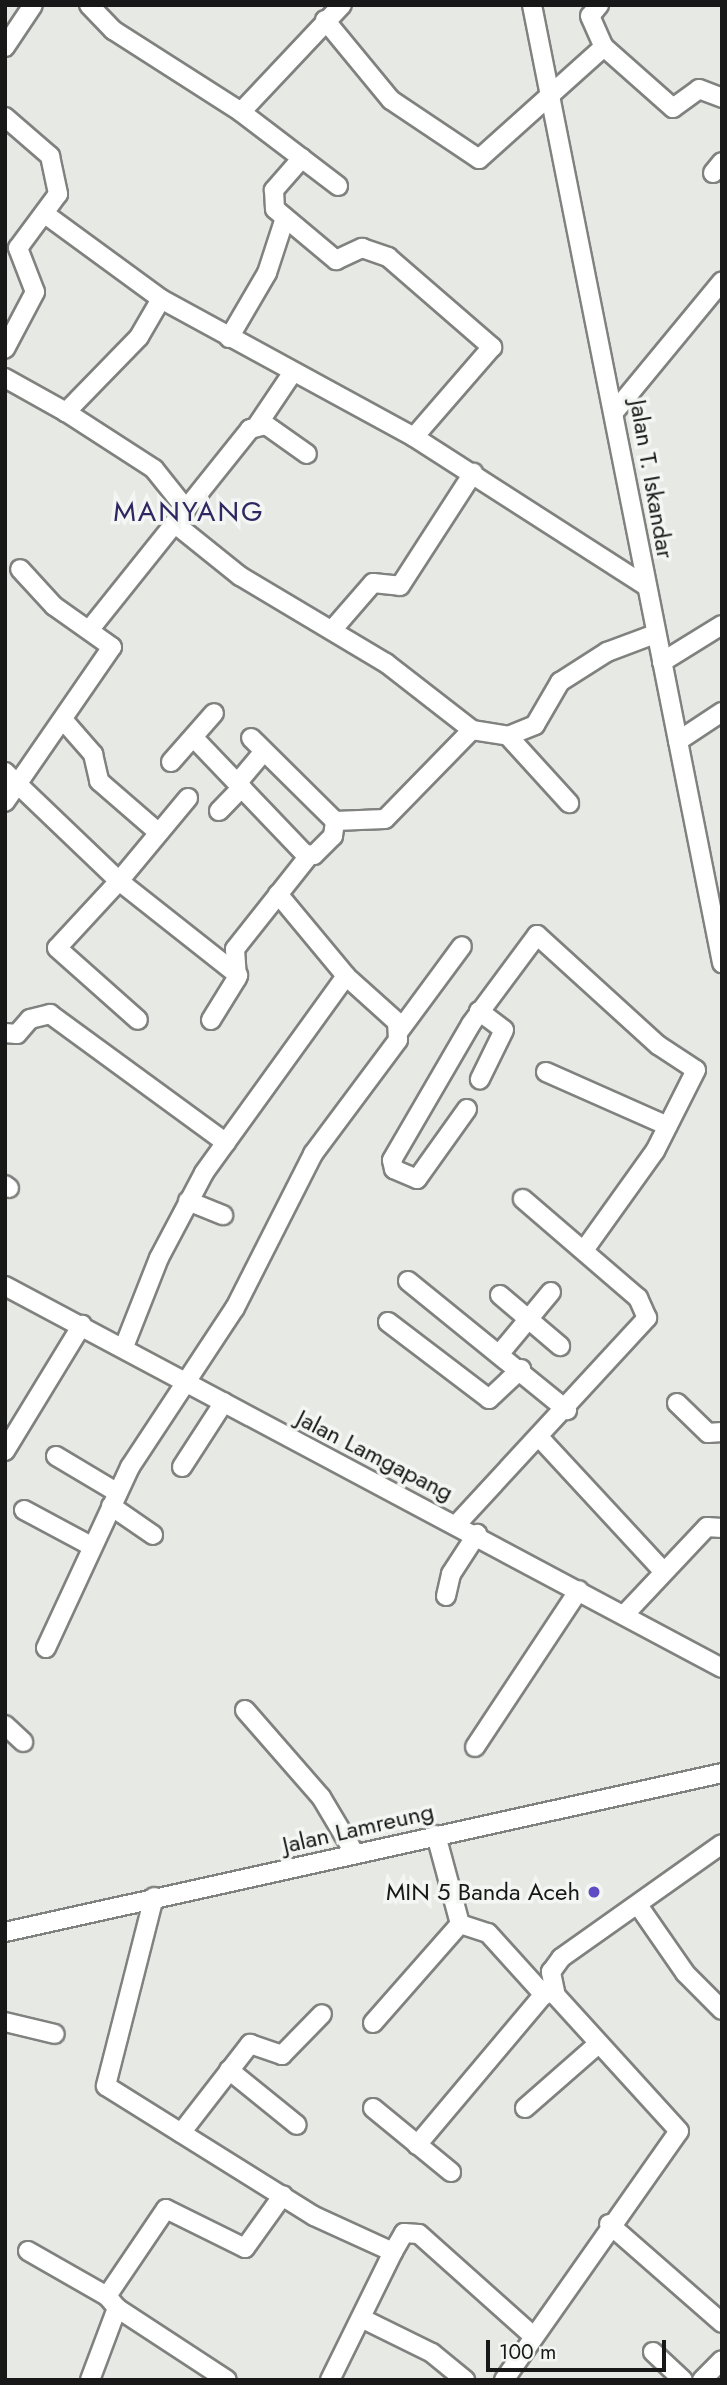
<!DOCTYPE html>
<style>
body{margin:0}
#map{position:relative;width:727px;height:2385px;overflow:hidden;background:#e7e9e5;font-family:Jost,sans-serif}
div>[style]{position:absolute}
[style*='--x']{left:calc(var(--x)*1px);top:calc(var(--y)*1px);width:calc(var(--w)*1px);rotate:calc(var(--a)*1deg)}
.roads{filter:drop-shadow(2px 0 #80827f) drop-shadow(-2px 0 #80827f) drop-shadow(0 2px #80827f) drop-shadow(0 -2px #80827f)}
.minor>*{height:18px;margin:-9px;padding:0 9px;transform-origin:9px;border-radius:9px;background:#fff}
.dots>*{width:19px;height:19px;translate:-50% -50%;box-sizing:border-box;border:4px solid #f4f6f3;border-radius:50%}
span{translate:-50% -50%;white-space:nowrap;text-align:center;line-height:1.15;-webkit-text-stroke:7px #f4f6f3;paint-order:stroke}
.street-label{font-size:24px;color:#171817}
.poi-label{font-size:24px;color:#171817}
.right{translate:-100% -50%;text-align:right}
.quarter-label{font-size:28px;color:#2f2762;letter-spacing:2px}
.frame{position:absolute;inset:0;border:7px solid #171817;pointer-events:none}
.scale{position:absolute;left:486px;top:2340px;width:180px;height:32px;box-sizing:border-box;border:4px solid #171817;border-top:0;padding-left:9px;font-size:21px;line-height:24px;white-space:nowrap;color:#171817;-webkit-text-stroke:5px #f4f6f3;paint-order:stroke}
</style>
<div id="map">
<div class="roads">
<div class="minor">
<div style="--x:89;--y:5;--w:35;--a:46"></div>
<div style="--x:113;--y:30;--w:152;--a:32.6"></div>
<div style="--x:241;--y:112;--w:122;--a:37.3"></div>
<div style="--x:532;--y:5;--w:977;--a:78.78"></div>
<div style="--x:599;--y:5;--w:14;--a:129"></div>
<div style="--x:590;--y:16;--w:34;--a:66"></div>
<div style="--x:604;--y:47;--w:92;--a:41.5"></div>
<div style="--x:673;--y:108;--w:32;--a:-36"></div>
<div style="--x:699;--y:89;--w:25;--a:21"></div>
<div style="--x:325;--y:20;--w:104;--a:50.5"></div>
<div style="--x:391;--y:100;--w:106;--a:33.8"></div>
<div style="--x:479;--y:159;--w:168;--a:-41.9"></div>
<div style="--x:5;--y:47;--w:50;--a:-56.3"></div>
<div style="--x:241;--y:112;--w:147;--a:-46.7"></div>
<div style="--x:5;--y:117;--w:60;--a:40.9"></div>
<div style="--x:50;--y:156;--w:39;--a:78"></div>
<div style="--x:58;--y:194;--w:67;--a:126.5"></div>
<div style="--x:18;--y:248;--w:47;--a:68.9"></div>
<div style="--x:35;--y:292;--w:64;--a:117.8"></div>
<div style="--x:302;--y:158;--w:43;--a:131.2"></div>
<div style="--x:274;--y:190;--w:19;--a:87"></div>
<div style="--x:275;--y:209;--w:80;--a:39.9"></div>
<div style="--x:336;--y:260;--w:29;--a:-25"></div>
<div style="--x:362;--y:248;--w:28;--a:19"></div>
<div style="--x:388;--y:257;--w:138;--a:40.9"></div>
<div style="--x:492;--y:347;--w:119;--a:130.9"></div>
<div style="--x:713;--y:173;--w:14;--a:-51"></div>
<div style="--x:45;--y:214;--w:144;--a:36.2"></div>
<div style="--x:161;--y:299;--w:288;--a:28.6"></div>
<div style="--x:414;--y:437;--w:276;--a:32.7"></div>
<div style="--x:161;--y:299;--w:44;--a:120.1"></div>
<div style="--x:139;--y:337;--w:105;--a:134.2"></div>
<div style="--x:66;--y:412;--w:105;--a:32.9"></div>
<div style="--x:154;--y:469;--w:51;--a:51.3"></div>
<div style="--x:229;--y:338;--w:75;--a:-59.7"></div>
<div style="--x:267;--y:273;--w:58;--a:-71.9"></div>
<div style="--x:5;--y:378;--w:70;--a:29.1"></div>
<div style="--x:615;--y:411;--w:168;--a:-50.5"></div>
<div style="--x:258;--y:424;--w:59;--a:-56"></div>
<div style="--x:174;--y:523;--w:85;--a:38.8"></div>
<div style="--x:240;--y:576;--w:170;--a:30.8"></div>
<div style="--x:386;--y:663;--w:109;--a:37.9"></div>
<div style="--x:472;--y:730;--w:36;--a:9"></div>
<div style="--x:508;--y:736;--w:29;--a:-22"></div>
<div style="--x:535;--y:725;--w:50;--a:-59.8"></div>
<div style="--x:560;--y:682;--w:56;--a:-32.6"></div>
<div style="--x:607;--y:652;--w:51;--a:-20.6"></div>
<div style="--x:90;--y:629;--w:256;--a:-51.3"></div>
<div style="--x:250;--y:429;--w:16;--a:-14"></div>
<div style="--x:266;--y:425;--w:50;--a:35.3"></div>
<div style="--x:333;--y:629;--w:61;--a:-49"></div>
<div style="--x:373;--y:583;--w:27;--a:6"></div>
<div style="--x:400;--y:586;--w:135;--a:-57.1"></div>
<div style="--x:662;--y:662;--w:70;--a:-31.7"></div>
<div style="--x:65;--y:722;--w:43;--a:48.8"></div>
<div style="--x:93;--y:754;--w:28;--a:77"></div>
<div style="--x:99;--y:781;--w:79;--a:40.9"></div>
<div style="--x:508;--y:736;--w:91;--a:47.7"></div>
<div style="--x:194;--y:738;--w:161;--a:46.3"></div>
<div style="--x:305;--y:854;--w:9;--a:6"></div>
<div style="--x:314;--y:855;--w:27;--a:-45"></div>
<div style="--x:333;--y:836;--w:15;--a:-82"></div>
<div style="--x:335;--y:821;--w:118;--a:-135.3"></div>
<div style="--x:678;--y:741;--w:53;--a:-33.4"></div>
<div style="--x:171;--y:762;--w:65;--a:-48.7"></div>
<div style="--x:5;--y:772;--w:158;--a:43.7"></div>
<div style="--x:119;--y:881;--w:91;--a:132.8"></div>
<div style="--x:57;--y:948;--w:108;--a:41.6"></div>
<div style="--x:239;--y:781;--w:35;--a:-50"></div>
<div style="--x:188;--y:798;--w:108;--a:129.7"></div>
<div style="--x:119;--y:881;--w:152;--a:38.3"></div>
<div style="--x:5;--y:802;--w:188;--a:-55.4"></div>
<div style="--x:112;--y:647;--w:71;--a:-144.7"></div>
<div style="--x:54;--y:606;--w:50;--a:-132.6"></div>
<div style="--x:219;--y:811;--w:33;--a:-46"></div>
<div style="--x:335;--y:821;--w:50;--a:-2.3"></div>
<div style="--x:385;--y:819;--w:124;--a:-45.7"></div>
<div style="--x:278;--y:894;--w:107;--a:50.3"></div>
<div style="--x:479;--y:1011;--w:31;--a:37"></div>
<div style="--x:504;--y:1030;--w:55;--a:116.1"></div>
<div style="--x:211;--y:1020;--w:49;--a:-58.2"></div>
<div style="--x:237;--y:978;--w:29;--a:-94"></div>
<div style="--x:235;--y:949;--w:117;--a:-51.6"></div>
<div style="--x:400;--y:1030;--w:104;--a:-53.6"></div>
<div style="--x:5;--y:1033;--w:12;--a:5"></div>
<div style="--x:17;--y:1034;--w:20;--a:-49"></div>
<div style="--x:30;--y:1019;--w:21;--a:-14"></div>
<div style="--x:50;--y:1014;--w:218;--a:36.2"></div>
<div style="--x:546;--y:1072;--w:133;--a:23.9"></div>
<div style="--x:467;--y:1109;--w:86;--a:125.5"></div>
<div style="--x:417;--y:1179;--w:25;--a:-157"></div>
<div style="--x:394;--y:1169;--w:9;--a:-103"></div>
<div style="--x:392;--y:1160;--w:157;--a:-59.8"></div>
<div style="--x:471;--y:1024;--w:111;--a:-53.4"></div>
<div style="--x:537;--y:935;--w:164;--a:42.3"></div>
<div style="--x:658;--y:1045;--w:45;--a:33.3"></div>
<div style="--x:696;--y:1070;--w:91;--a:116.8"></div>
<div style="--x:655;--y:1151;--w:122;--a:125.6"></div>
<div style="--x:5;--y:1185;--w:5;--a:37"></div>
<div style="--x:188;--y:1201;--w:38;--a:22"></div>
<div style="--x:408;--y:1281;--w:205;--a:39.1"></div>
<div style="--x:5;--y:1286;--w:812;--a:28.05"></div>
<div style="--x:500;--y:1295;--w:79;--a:40.4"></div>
<div style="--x:388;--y:1322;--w:127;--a:37.3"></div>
<div style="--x:489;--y:1399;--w:44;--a:-43.2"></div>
<div style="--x:501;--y:1352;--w:78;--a:-50.2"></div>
<div style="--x:677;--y:1403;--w:43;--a:44.1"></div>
<div style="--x:708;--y:1433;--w:14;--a:-4"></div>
<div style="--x:539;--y:1437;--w:181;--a:47.2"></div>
<div style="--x:5;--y:1451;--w:148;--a:-58.6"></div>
<div style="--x:56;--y:1456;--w:72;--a:30.8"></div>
<div style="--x:182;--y:1467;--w:77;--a:-57.1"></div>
<div style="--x:111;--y:1506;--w:51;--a:34.6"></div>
<div style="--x:24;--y:1510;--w:76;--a:28.2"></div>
<div style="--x:456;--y:1525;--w:282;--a:-47.3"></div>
<div style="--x:647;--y:1318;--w:22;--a:-114"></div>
<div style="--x:638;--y:1298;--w:152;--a:-139.3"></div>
<div style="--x:446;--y:1596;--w:23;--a:-77"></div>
<div style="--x:451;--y:1574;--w:48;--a:-57"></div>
<div style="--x:624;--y:1615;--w:121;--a:-46.7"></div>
<div style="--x:707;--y:1527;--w:15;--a:4"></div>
<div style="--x:46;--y:1648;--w:200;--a:-65.1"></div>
<div style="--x:130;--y:1467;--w:191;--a:-56.6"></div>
<div style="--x:235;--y:1308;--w:173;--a:-63.1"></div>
<div style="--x:313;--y:1154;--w:142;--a:-53.3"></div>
<div style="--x:398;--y:1040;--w:18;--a:-93"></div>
<div style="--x:397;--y:1022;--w:69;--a:-138"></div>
<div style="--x:346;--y:976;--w:243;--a:125.8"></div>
<div style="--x:204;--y:1173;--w:96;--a:117.9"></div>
<div style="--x:159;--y:1258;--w:96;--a:111.5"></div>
<div style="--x:245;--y:1710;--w:116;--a:48.9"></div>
<div style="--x:321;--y:1797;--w:66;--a:59.2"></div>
<div style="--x:5;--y:1725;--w:25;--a:43"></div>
<div style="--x:475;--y:1747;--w:188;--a:-56.5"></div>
<div style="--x:436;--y:1835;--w:92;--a:74.9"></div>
<div style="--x:154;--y:1897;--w:195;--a:104.3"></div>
<div style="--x:106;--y:2086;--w:245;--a:32"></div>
<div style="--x:314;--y:2216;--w:87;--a:24.5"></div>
<div style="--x:393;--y:2252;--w:143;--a:116.2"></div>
<div style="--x:638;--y:1905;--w:83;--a:55.3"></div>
<div style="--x:685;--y:1973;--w:52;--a:45"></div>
<div style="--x:5;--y:1932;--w:734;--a:-12.5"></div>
<div style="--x:5;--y:2022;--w:51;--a:13.5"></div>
<div style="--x:373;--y:2023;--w:132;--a:-48.7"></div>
<div style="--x:460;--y:1924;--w:29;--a:18"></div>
<div style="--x:488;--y:1933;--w:84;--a:47.9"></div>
<div style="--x:229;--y:2070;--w:87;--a:39"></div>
<div style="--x:373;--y:2108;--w:101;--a:39.4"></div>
<div style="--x:525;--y:2108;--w:97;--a:-41.2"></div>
<div style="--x:181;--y:2133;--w:113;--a:-52.2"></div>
<div style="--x:250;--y:2044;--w:34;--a:19"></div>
<div style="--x:282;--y:2055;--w:57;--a:-45.7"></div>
<div style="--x:417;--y:2145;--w:207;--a:-49.9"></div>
<div style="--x:609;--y:2224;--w:150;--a:41.2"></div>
<div style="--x:28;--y:2251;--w:91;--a:29.7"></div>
<div style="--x:107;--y:2296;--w:16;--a:50"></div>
<div style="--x:117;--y:2308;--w:131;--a:33.2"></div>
<div style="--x:393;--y:2252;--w:22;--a:-60"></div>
<div style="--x:404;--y:2233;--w:15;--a:4"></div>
<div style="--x:419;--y:2234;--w:152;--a:41.8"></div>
<div style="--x:107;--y:2296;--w:105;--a:-55.9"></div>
<div style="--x:166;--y:2209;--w:88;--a:26.3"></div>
<div style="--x:245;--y:2248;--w:65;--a:-54.4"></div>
<div style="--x:363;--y:2319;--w:77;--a:26.2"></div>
<div style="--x:432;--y:2353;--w:43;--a:39.3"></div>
<div style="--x:653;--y:2352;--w:41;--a:43"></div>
<div style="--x:90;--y:2380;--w:77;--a:-69.4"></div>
<div style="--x:504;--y:2380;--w:304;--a:-54.9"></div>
<div style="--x:679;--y:2131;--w:183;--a:-132.3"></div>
<div style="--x:556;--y:1996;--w:25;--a:-102"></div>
<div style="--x:551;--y:1972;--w:17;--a:-54"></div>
<div style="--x:561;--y:1958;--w:197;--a:-35.3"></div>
<div style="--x:702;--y:2380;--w:28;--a:-45"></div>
</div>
</div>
<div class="dots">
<div style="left:594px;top:1892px;background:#5f4bc3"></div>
</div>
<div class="street-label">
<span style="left:652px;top:479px;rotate:80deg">Jalan T. Iskandar</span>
<span style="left:375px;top:1455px;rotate:27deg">Jalan Lamgapang</span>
<span style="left:358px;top:1828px;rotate:-13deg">Jalan Lamreung</span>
</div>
<div class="poi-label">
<span class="right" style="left:580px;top:1892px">MIN 5 Banda Aceh</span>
</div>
<div class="quarter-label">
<span style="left:189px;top:512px">MANYANG</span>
</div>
<div class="frame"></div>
<div class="scale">100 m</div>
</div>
